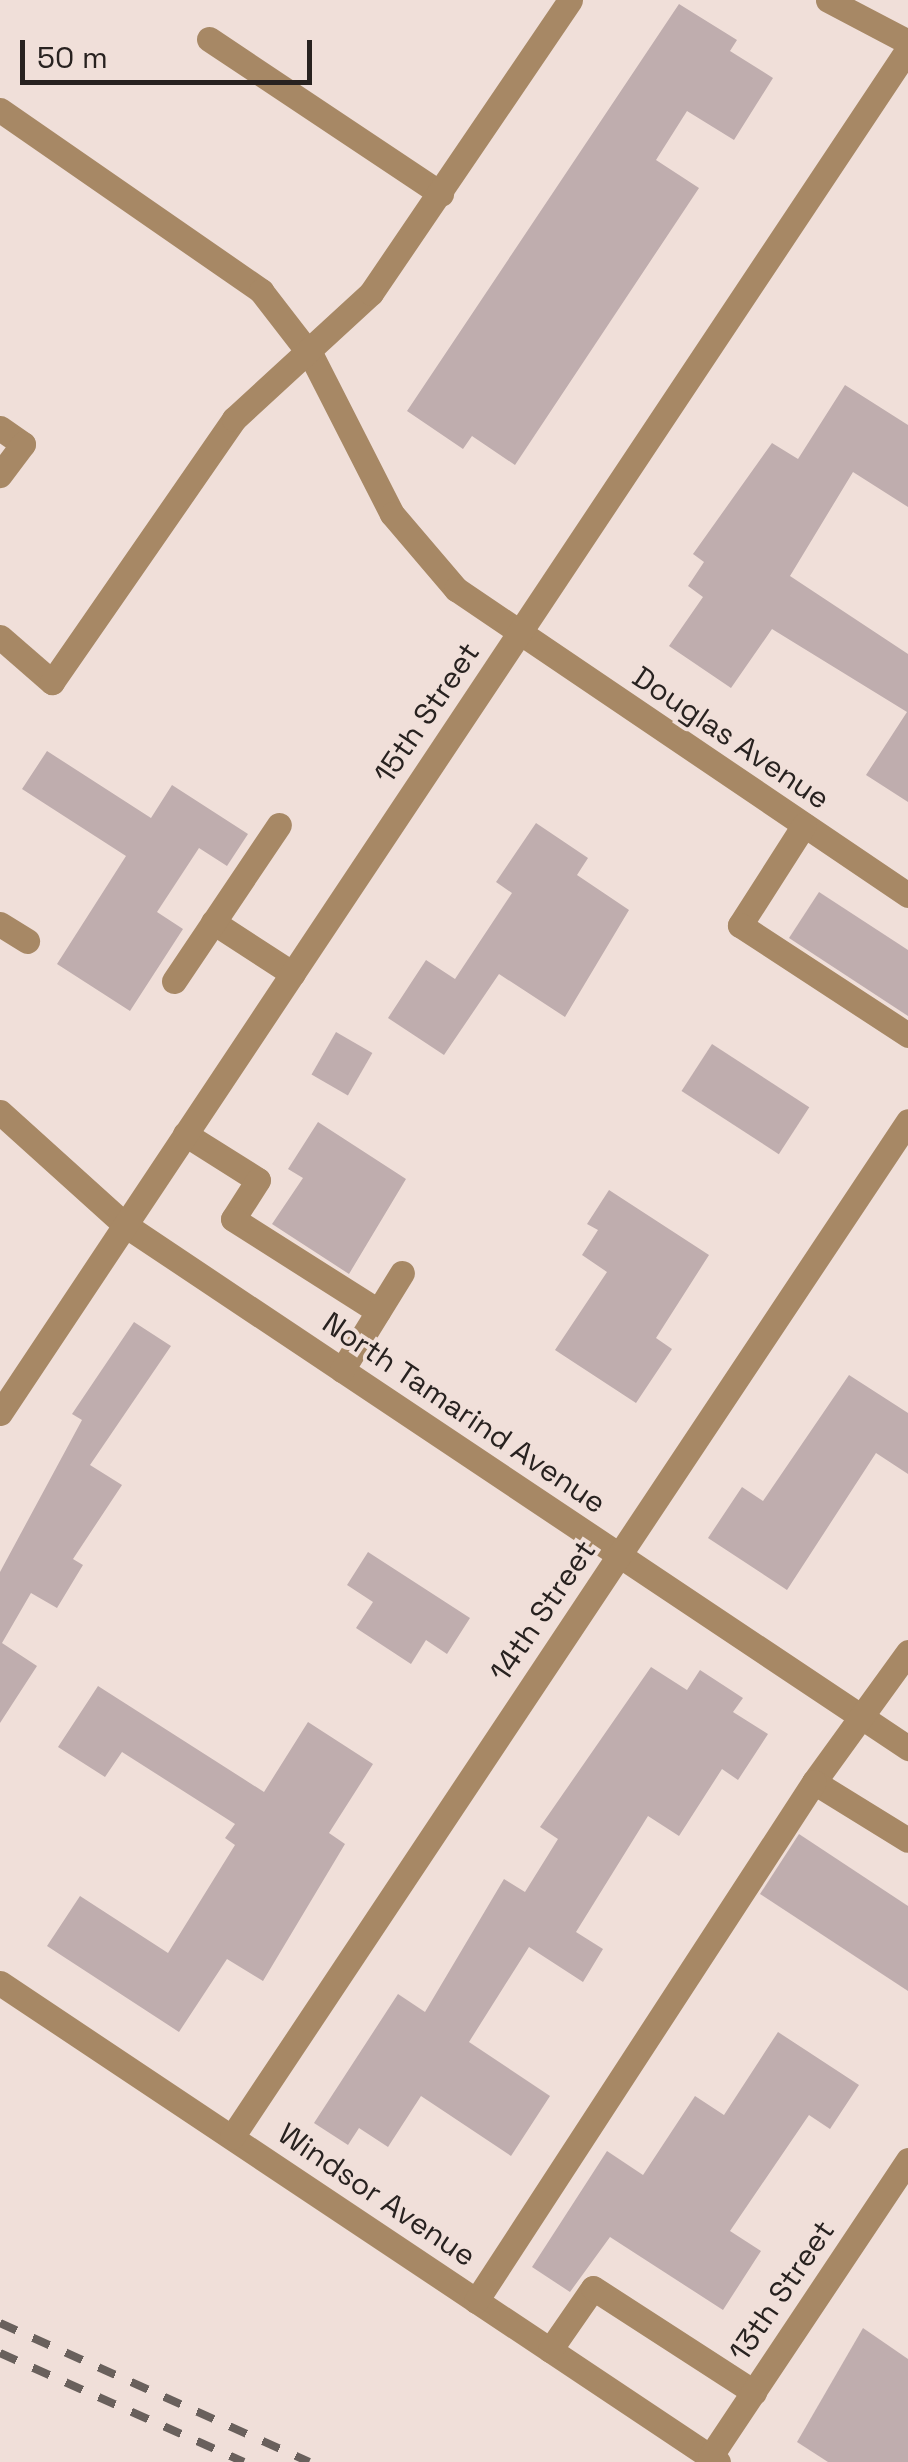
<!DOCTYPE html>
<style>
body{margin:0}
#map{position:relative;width:908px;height:2462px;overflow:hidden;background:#f0dfd9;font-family:"Space Grotesk",sans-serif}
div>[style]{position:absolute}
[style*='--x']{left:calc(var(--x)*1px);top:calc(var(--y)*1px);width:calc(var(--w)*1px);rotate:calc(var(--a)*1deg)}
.building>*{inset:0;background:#bfadae;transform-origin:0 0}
.minor>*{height:25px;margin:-12.5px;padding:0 12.5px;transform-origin:12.5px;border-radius:12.5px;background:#a78865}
.rail>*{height:8px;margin-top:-4px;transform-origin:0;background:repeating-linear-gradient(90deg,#69605c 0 18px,transparent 0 36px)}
span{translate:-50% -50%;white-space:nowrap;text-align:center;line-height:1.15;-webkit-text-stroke:8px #f0dfd9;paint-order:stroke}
.street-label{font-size:30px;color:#282220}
.scale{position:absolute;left:20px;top:40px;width:292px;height:45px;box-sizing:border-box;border:5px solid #282220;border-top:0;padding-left:12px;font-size:30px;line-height:35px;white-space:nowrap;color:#282220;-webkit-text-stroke:8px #f0dfd9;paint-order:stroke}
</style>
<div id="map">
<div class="building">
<div style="clip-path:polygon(679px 4px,737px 40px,730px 51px,773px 78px,734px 140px,687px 111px,656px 160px,699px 188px,515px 465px,472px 436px,463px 449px,407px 411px)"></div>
<div style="clip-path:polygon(845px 385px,908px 425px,908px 507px,853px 472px,790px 576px,908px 654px,908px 802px,866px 775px,907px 712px,772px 629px,731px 688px,669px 646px,703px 597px,688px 586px,704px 562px,693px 554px,772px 443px,798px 459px)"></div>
<div style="clip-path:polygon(47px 751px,151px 818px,172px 785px,248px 834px,227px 866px,199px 848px,157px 912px,183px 929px,130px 1011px,57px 964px,126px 856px,22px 789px)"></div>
<div style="clip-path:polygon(536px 823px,588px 858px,577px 875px,629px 910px,565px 1017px,499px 974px,444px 1055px,388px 1018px,426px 960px,455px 979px,512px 893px,496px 882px)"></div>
<div style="clip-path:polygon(819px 892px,908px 950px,908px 1016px,789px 938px)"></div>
<div style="left:336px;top:1032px;width:42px;height:49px;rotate:30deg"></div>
<div style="left:712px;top:1044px;width:116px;height:56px;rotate:33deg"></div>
<div style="clip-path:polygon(318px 1122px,406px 1179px,349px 1274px,272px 1224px,303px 1178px,288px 1169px)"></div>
<div style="clip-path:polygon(609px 1190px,709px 1255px,656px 1338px,672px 1349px,636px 1403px,555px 1350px,607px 1272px,582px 1255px,598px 1230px,587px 1224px)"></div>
<div style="clip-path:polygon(134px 1322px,171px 1346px,90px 1465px,122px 1485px,73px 1559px,83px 1565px,57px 1608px,31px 1593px,2px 1643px,37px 1666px,0 1723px,0 1572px,82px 1420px,72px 1414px)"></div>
<div style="clip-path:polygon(849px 1375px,908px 1413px,908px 1474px,876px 1453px,787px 1590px,708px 1538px,742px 1487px,763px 1501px)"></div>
<div style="clip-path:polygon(368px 1552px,470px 1618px,447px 1654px,426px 1640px,411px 1664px,356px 1628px,373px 1602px,347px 1585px)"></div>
<div style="clip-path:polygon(651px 1667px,687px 1690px,700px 1670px,743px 1698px,733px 1712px,768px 1734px,738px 1780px,722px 1769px,679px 1836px,648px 1816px,576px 1932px,603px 1949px,583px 1982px,529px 1947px,469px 2042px,550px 2096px,511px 2156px,421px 2096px,388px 2147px,359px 2128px,348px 2145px,314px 2123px,398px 1994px,425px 2012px,504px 1879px,525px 1892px,558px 1839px,540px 1827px)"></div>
<div style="clip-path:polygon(98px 1686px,264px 1792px,308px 1722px,373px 1764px,329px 1833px,345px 1844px,263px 1981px,227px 1959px,179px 2032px,47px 1946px,80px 1896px,168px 1953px,235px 1845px,225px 1838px,235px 1824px,122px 1752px,105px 1777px,58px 1747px)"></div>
<div style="clip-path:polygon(799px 1834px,908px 1906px,908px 1991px,760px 1894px)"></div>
<div style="clip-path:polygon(778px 2032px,859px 2085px,830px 2129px,809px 2115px,730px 2231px,761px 2251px,723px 2310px,610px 2237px,570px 2292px,532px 2267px,607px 2151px,643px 2175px,695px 2096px,724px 2115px)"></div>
<div style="clip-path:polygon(863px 2328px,908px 2359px,908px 2462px,828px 2462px,797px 2442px)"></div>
</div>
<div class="minor">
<div style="--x:828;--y:0;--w:90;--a:27.7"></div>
<div style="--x:209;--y:39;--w:279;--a:33.7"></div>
<div style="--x:0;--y:110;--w:318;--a:34.7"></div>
<div style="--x:261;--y:291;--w:83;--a:52.3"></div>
<div style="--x:312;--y:357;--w:176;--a:63"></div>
<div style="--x:392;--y:514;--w:99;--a:49.5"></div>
<div style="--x:456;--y:589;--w:546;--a:34.1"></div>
<div style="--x:0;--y:428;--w:28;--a:35"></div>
<div style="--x:23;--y:444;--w:39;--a:127"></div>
<div style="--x:0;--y:637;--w:69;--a:40.9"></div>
<div style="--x:52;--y:682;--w:320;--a:-55.3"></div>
<div style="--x:234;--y:419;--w:186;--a:-42.6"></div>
<div style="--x:371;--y:293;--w:354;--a:-55.8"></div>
<div style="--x:804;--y:825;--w:119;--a:122.6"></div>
<div style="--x:740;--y:925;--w:201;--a:33.2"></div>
<div style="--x:213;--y:922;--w:95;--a:33"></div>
<div style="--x:0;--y:924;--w:32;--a:32"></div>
<div style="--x:174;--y:981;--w:188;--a:-56.1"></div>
<div style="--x:0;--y:1112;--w:169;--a:42.1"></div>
<div style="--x:125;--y:1225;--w:942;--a:33.74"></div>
<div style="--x:185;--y:1134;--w:86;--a:32.2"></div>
<div style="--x:258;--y:1180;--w:46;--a:122.7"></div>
<div style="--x:233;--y:1219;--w:172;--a:32.4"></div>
<div style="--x:342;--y:1370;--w:114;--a:-58.3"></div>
<div style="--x:0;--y:1413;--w:1639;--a:-56.35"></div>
<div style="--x:908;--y:1652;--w:160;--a:125.9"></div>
<div style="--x:814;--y:1782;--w:110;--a:31.7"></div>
<div style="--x:0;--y:1983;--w:863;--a:33.71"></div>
<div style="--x:232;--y:2137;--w:1220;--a:-56.36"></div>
<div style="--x:476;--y:2301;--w:619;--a:-56.93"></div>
<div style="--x:550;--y:2350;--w:75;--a:-55.3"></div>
<div style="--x:593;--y:2288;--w:192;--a:32.9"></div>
<div style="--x:710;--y:2457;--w:357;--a:-56.3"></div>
</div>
<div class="rail">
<div style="--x:0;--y:2323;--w:339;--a:24.2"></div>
<div style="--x:0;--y:2353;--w:267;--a:24.1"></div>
</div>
<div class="street-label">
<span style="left:427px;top:713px;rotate:-56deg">15th Street</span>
<span style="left:731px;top:738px;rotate:34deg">Douglas Avenue</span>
<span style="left:464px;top:1413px;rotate:34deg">North Tamarind Avenue</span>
<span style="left:543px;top:1611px;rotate:-56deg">14th Street</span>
<span style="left:377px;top:2195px;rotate:34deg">Windsor Avenue</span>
<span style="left:782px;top:2291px;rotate:-56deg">13th Street</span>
</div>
<div class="scale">50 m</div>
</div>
